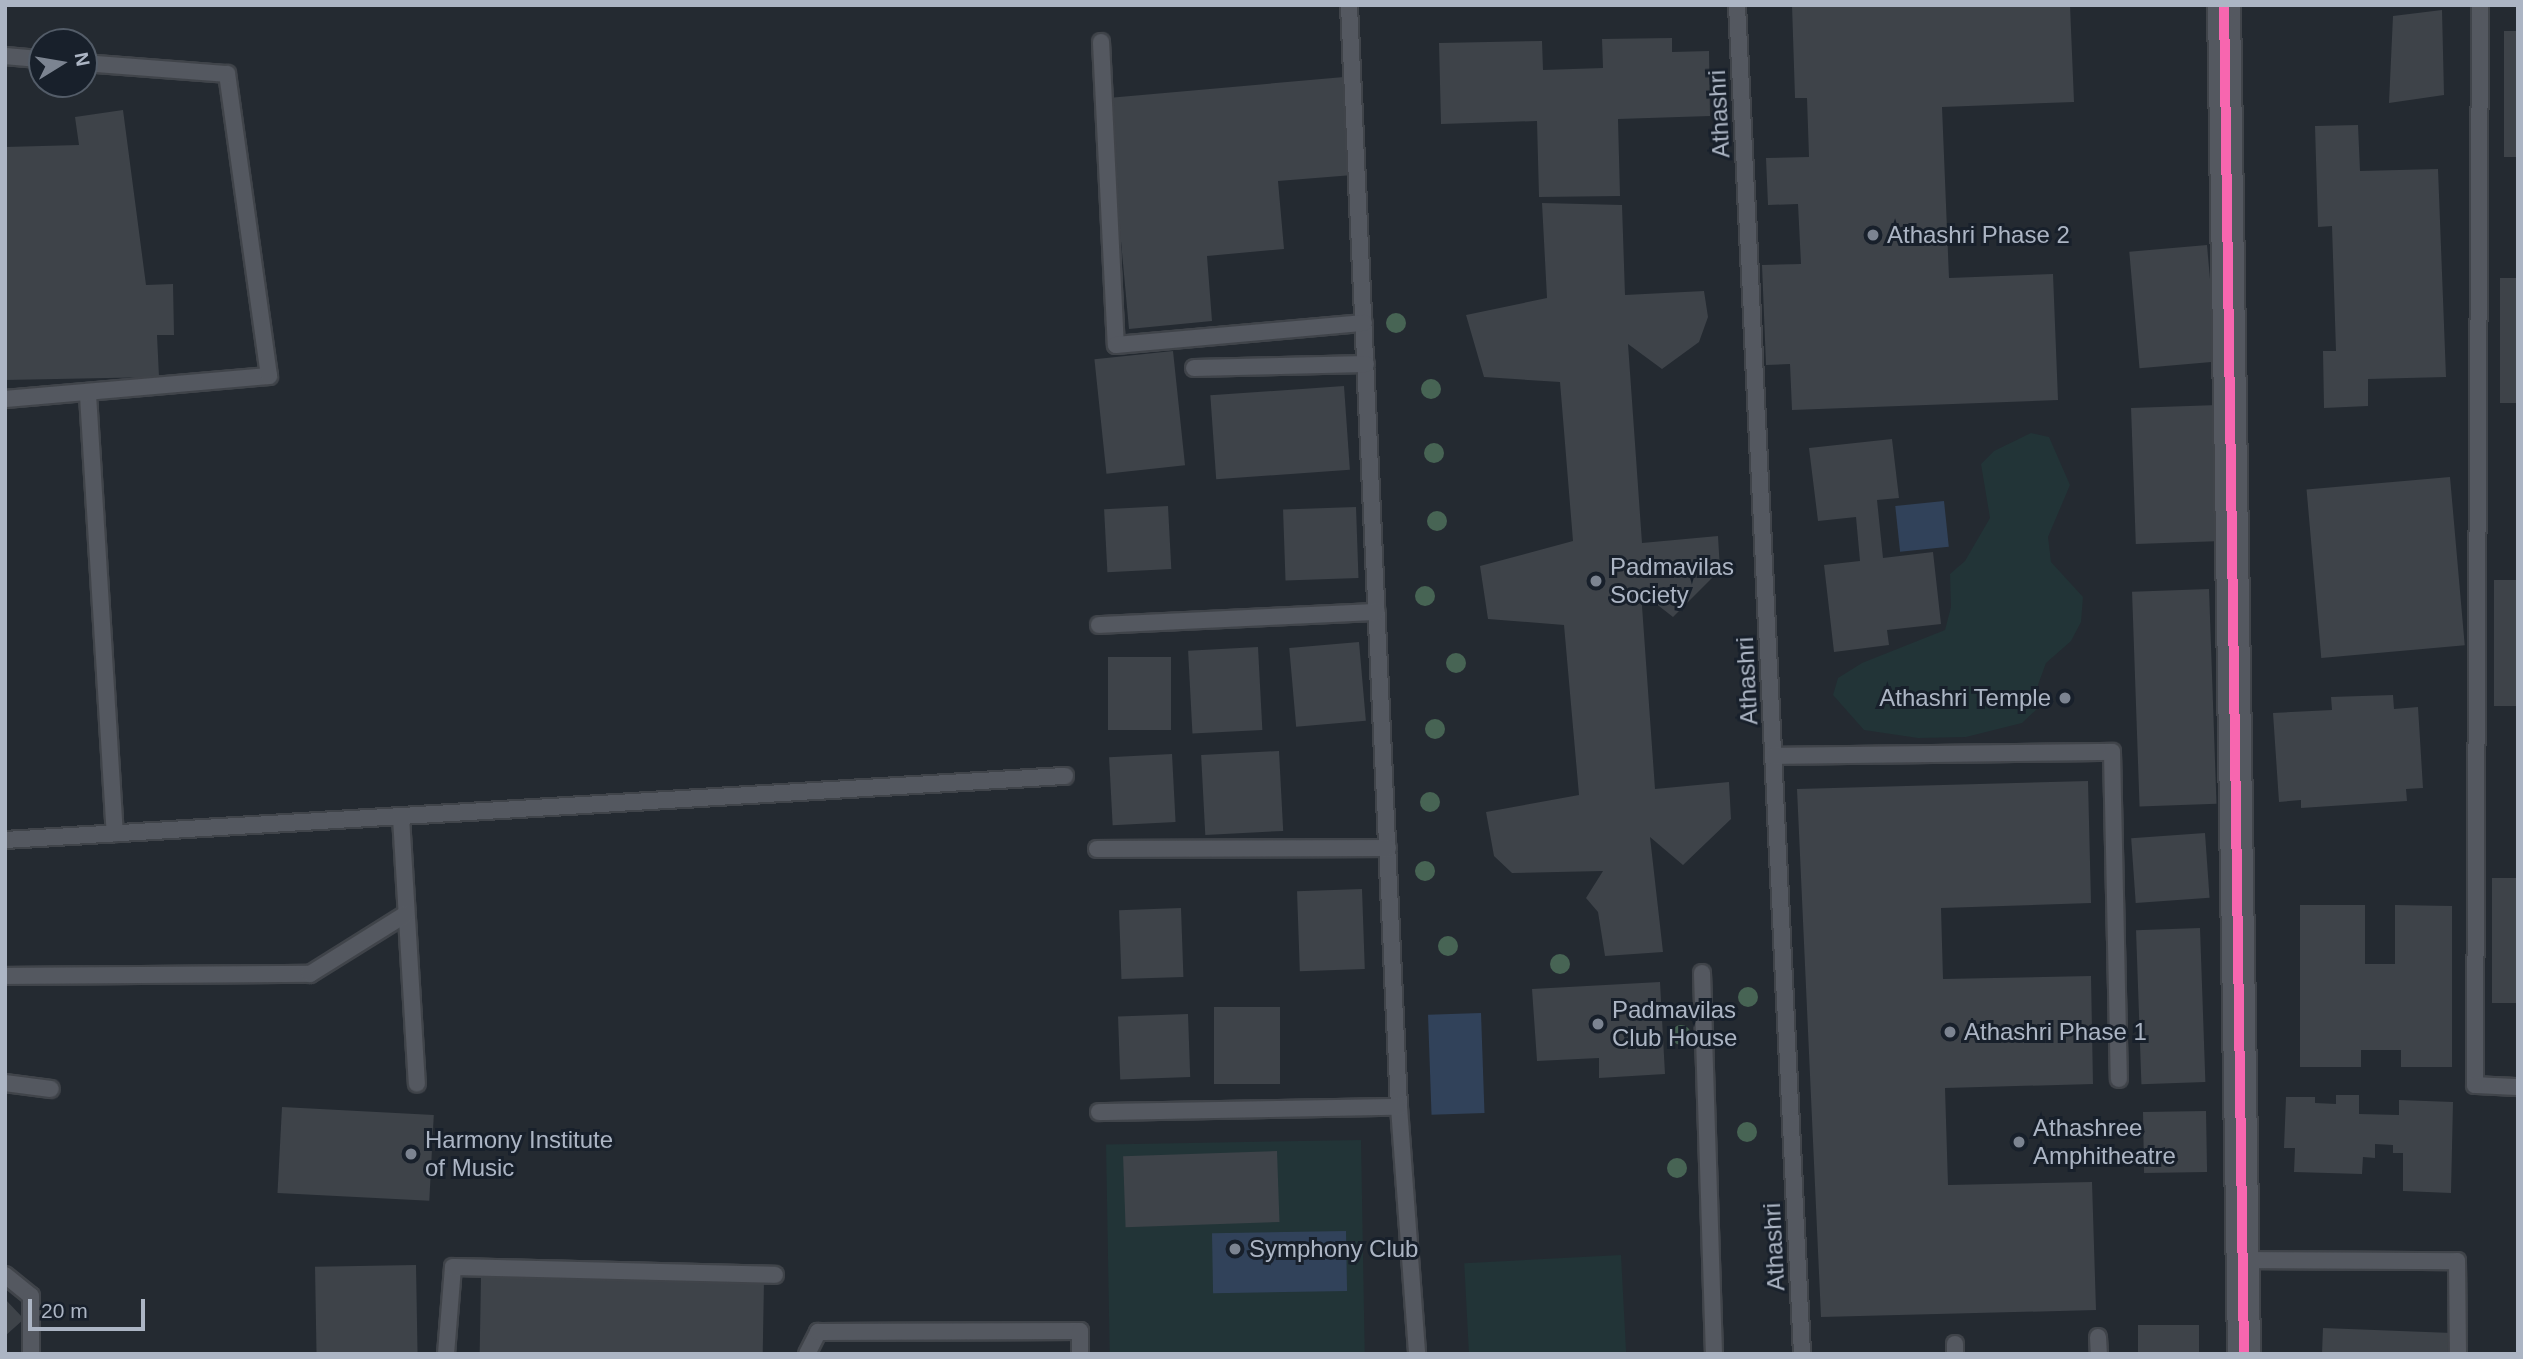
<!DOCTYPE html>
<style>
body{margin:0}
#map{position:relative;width:2523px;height:1359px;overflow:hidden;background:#242a31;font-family:Arial,sans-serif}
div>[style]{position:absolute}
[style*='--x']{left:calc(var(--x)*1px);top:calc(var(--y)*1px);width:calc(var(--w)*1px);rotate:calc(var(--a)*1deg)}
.green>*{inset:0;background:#223437;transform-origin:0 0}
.water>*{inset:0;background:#31425a;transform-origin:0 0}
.building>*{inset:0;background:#3e4349;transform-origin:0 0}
.roads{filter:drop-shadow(2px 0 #40444a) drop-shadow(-2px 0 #40444a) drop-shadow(0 2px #40444a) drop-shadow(0 -2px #40444a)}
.service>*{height:16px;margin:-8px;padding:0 8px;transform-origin:8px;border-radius:8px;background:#545860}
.minor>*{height:32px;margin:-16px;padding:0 16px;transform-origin:16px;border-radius:16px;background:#545860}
.cycleway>*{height:10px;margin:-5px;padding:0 5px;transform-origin:5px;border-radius:5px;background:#f766af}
.trees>*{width:20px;height:20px;margin:-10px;border-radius:50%;background:#476454}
.dots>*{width:19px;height:19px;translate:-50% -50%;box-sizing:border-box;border:4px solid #18202b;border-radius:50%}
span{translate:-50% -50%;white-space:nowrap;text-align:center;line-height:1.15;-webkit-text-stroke:6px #18202b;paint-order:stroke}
.street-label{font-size:24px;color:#acb5c4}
.poi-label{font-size:24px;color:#acb5c4}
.left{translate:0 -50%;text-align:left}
.right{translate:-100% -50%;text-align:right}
.frame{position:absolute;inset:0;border:7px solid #acb5c4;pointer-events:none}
.north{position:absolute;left:28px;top:28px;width:70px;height:70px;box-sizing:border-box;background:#18202b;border:2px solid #535c68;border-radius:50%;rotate:79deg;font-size:19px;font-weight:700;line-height:28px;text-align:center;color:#acb5c4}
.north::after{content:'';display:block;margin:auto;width:24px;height:32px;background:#7c8491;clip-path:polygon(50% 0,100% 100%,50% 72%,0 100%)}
.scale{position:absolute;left:28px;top:1299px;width:117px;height:32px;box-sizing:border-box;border:4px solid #acb5c4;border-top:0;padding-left:9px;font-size:21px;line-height:24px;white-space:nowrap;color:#acb5c4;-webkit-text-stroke:5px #18202b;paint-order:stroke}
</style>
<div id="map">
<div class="green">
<div style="clip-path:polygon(2031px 433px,2049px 437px,2070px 485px,2048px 537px,2051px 562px,2083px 597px,2081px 622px,2071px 641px,2046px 663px,2038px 685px,2037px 709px,2022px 723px,1966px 737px,1918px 738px,1864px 730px,1833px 695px,1838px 678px,1862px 663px,1945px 630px,1951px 607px,1950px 574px,1965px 561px,1990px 518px,1981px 464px,1994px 451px)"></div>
<div style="left:1361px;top:1140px;width:214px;height:255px;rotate:89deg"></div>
<div style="left:1621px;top:1255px;width:99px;height:157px;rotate:87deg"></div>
</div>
<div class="water">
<div style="left:1944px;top:501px;width:46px;height:49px;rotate:84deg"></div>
<div style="left:1481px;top:1013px;width:100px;height:53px;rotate:88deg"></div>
<div style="left:1346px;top:1231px;width:60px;height:134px;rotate:89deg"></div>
</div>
<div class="building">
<div style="clip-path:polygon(1792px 5px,2070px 5px,2074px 102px,1942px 107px,1949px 278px,2053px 274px,2058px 400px,1792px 410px,1790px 364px,1766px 365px,1762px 265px,1801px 264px,1798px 204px,1768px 205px,1766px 158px,1809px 157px,1807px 98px,1795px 98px)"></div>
<div style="clip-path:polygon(2442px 10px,2444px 95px,2389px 103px,2393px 16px)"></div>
<div style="left:2504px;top:31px;width:14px;height:126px"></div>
<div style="clip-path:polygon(1672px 38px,1672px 52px,1709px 51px,1710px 116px,1618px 119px,1620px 196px,1539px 197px,1537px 121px,1441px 124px,1439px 43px,1542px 41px,1543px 70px,1603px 68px,1602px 39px)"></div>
<div style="clip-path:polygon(1344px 77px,1353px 175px,1278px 181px,1284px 249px,1207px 256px,1212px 321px,1129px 329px,1108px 98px)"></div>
<div style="clip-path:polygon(123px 110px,146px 285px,173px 284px,174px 335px,157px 335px,159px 377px,5px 380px,5px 147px,79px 145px,75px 117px)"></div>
<div style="clip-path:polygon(2358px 125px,2360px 171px,2438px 169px,2446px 377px,2368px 379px,2368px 406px,2324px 408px,2323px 351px,2336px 351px,2332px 226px,2318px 227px,2315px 126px)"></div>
<div style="clip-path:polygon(1542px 203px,1622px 205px,1625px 295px,1704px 291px,1708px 317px,1699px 342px,1662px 369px,1628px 344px,1642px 543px,1718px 536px,1720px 570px,1673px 617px,1641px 592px,1655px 789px,1729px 782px,1731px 819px,1683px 865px,1650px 837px,1663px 952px,1605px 956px,1598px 912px,1586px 898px,1603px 871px,1512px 873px,1494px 856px,1486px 812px,1579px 795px,1564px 625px,1488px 619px,1480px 566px,1573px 541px,1560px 382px,1484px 377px,1466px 315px,1547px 298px)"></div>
<div style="left:2207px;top:245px;width:117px;height:78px;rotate:85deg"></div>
<div style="left:2500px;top:278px;width:18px;height:125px"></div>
<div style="left:1173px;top:351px;width:115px;height:79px;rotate:84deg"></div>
<div style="left:1344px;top:386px;width:84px;height:134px;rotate:86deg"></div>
<div style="left:2218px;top:405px;width:136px;height:87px;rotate:88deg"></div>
<div style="clip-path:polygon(1892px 439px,1899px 498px,1877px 500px,1883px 558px,1933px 552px,1941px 624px,1887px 630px,1889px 645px,1834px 652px,1824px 565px,1860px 561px,1856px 517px,1818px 521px,1809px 448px)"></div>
<div style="left:2450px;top:477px;width:169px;height:144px;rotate:85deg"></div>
<div style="left:1168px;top:506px;width:63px;height:64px;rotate:87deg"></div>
<div style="left:1356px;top:507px;width:71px;height:73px;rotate:88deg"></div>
<div style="left:2494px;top:580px;width:24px;height:126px"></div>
<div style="left:2209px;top:589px;width:215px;height:77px;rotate:88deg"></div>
<div style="left:1359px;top:642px;width:79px;height:70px;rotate:85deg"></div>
<div style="left:1258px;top:647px;width:83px;height:70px;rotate:87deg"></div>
<div style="left:1108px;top:657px;width:63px;height:73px"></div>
<div style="clip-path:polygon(2393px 695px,2394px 709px,2418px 707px,2423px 788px,2406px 789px,2407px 801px,2301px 808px,2301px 800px,2279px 802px,2273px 713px,2332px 710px,2331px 697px)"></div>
<div style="left:1279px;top:751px;width:80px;height:78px;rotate:87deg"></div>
<div style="left:1172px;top:754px;width:68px;height:63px;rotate:87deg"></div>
<div style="clip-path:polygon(2088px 781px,2091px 903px,1941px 908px,1943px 979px,2091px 976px,2093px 1084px,1945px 1088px,1948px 1185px,2092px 1182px,2096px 1310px,1821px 1317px,1797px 789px)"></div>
<div style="left:2205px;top:833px;width:65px;height:74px;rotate:86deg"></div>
<div style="left:2492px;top:878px;width:26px;height:125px"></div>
<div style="left:1362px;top:889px;width:80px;height:65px;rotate:88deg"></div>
<div style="clip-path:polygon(2300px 905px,2365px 905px,2365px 964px,2395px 964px,2395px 905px,2452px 906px,2452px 1067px,2401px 1067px,2401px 1050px,2361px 1050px,2361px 1067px,2300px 1067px)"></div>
<div style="left:1181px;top:908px;width:69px;height:62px;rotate:88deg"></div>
<div style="left:2200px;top:928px;width:154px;height:64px;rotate:88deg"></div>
<div style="clip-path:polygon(1660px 982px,1665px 1074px,1599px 1078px,1599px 1058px,1537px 1061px,1532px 989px)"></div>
<div style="left:1214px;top:1007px;width:66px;height:77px"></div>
<div style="left:1188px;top:1014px;width:63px;height:70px;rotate:88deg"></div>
<div style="clip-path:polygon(2336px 1095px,2359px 1095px,2359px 1114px,2399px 1115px,2399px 1100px,2453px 1102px,2451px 1193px,2403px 1191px,2403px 1153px,2393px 1153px,2393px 1145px,2375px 1144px,2375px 1158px,2363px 1157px,2362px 1174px,2294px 1172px,2295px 1148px,2284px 1148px,2286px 1097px,2315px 1097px,2315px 1103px,2336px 1104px)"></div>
<div style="left:282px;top:1107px;width:152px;height:86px;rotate:3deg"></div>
<div style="left:2206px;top:1111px;width:61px;height:63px;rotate:89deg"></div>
<div style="left:1277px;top:1151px;width:71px;height:154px;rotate:88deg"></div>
<div style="left:416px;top:1265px;width:89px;height:101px;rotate:89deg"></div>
<div style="left:481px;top:1277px;width:283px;height:77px;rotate:1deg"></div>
<div style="clip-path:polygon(5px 1299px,24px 1319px,5px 1336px)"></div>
<div style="left:2138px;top:1325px;width:61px;height:29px"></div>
<div style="clip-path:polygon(2323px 1328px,2452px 1333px,2451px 1354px,2322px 1354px)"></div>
</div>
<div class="roads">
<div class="service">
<div style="--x:1737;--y:5;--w:1351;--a:87.24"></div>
<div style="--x:2480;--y:5;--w:1080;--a:90.27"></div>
<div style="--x:2475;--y:1085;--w:43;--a:2.7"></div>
<div style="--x:1349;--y:6;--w:1102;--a:87.4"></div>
<div style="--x:1399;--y:1107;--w:248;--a:85.8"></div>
<div style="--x:1101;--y:42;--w:303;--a:87.2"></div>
<div style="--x:1116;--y:345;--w:249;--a:-5.1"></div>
<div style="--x:5;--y:56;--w:37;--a:5"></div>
<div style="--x:1194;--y:368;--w:172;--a:-1.3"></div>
<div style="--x:88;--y:395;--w:439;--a:86.5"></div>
<div style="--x:5;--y:399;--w:265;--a:-5"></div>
<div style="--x:269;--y:376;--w:305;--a:-97.9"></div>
<div style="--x:227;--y:74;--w:143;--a:-175.6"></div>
<div style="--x:1099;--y:625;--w:278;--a:-2.7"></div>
<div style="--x:1773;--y:756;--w:339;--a:-0.7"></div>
<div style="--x:2112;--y:752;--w:327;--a:88.8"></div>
<div style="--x:401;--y:817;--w:267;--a:86.6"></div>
<div style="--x:5;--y:840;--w:1062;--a:-3.46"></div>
<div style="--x:1097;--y:849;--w:291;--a:-0.2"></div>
<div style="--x:1702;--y:973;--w:381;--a:88.2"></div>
<div style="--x:5;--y:976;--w:305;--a:-0.4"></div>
<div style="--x:310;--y:974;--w:113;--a:-32"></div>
<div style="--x:5;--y:1083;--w:46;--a:7.4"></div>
<div style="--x:1099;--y:1112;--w:300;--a:-1"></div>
<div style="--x:2242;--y:1260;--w:215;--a:0.3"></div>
<div style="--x:2457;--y:1261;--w:93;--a:89.4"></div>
<div style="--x:5;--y:1275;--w:33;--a:39"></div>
<div style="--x:31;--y:1296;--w:58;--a:90"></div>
<div style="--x:2098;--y:1337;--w:17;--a:87"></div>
<div style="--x:446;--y:1354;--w:87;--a:-85.4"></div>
<div style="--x:453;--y:1267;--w:322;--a:1.4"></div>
<div style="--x:807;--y:1354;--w:25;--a:-63"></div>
<div style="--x:818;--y:1332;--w:262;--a:-0.2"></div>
<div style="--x:1080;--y:1331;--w:23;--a:90"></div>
<div style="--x:1955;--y:1354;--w:10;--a:-90"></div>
</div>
<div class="minor">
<div style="--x:2224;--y:5;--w:1349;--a:89.15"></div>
</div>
</div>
<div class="cycleway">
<div style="--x:2224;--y:5;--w:1349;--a:89.15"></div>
</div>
<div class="trees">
<div style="left:1396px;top:323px"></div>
<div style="left:1431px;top:389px"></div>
<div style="left:1434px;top:453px"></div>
<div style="left:1437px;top:521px"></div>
<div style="left:1425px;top:596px"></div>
<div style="left:1456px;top:663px"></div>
<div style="left:1435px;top:729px"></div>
<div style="left:1430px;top:802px"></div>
<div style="left:1425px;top:871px"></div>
<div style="left:1448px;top:946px"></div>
<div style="left:1560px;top:964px"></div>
<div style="left:1748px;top:997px"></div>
<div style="left:1681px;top:1035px"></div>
<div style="left:1747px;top:1132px"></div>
<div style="left:1677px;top:1168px"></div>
</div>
<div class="dots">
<div style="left:1873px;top:235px;background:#7c8491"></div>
<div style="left:1596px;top:581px;background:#7c8491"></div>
<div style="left:2065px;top:698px;background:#7c8491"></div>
<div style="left:1598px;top:1024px;background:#7c8491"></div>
<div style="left:1950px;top:1032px;background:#7c8491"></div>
<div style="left:2019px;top:1142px;background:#7c8491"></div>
<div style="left:411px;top:1154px;background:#7c8491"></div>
<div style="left:1235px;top:1249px;background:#7c8491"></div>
</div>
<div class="street-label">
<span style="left:1719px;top:114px;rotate:-93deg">Athashri</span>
<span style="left:1747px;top:681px;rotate:-93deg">Athashri</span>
<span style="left:1774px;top:1247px;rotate:-93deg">Athashri</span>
</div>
<div class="poi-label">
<span class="left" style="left:1887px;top:235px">Athashri Phase 2</span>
<span class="left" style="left:1610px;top:581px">Padmavilas<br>Society</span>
<span class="right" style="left:2051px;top:698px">Athashri Temple</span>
<span class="left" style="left:1612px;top:1024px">Padmavilas<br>Club House</span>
<span class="left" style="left:1964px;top:1032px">Athashri Phase 1</span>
<span class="left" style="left:2033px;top:1142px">Athashree<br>Amphitheatre</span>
<span class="left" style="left:425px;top:1154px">Harmony Institute<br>of Music</span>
<span class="left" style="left:1249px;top:1249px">Symphony Club</span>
</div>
<div class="frame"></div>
<div class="north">N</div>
<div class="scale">20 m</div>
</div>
